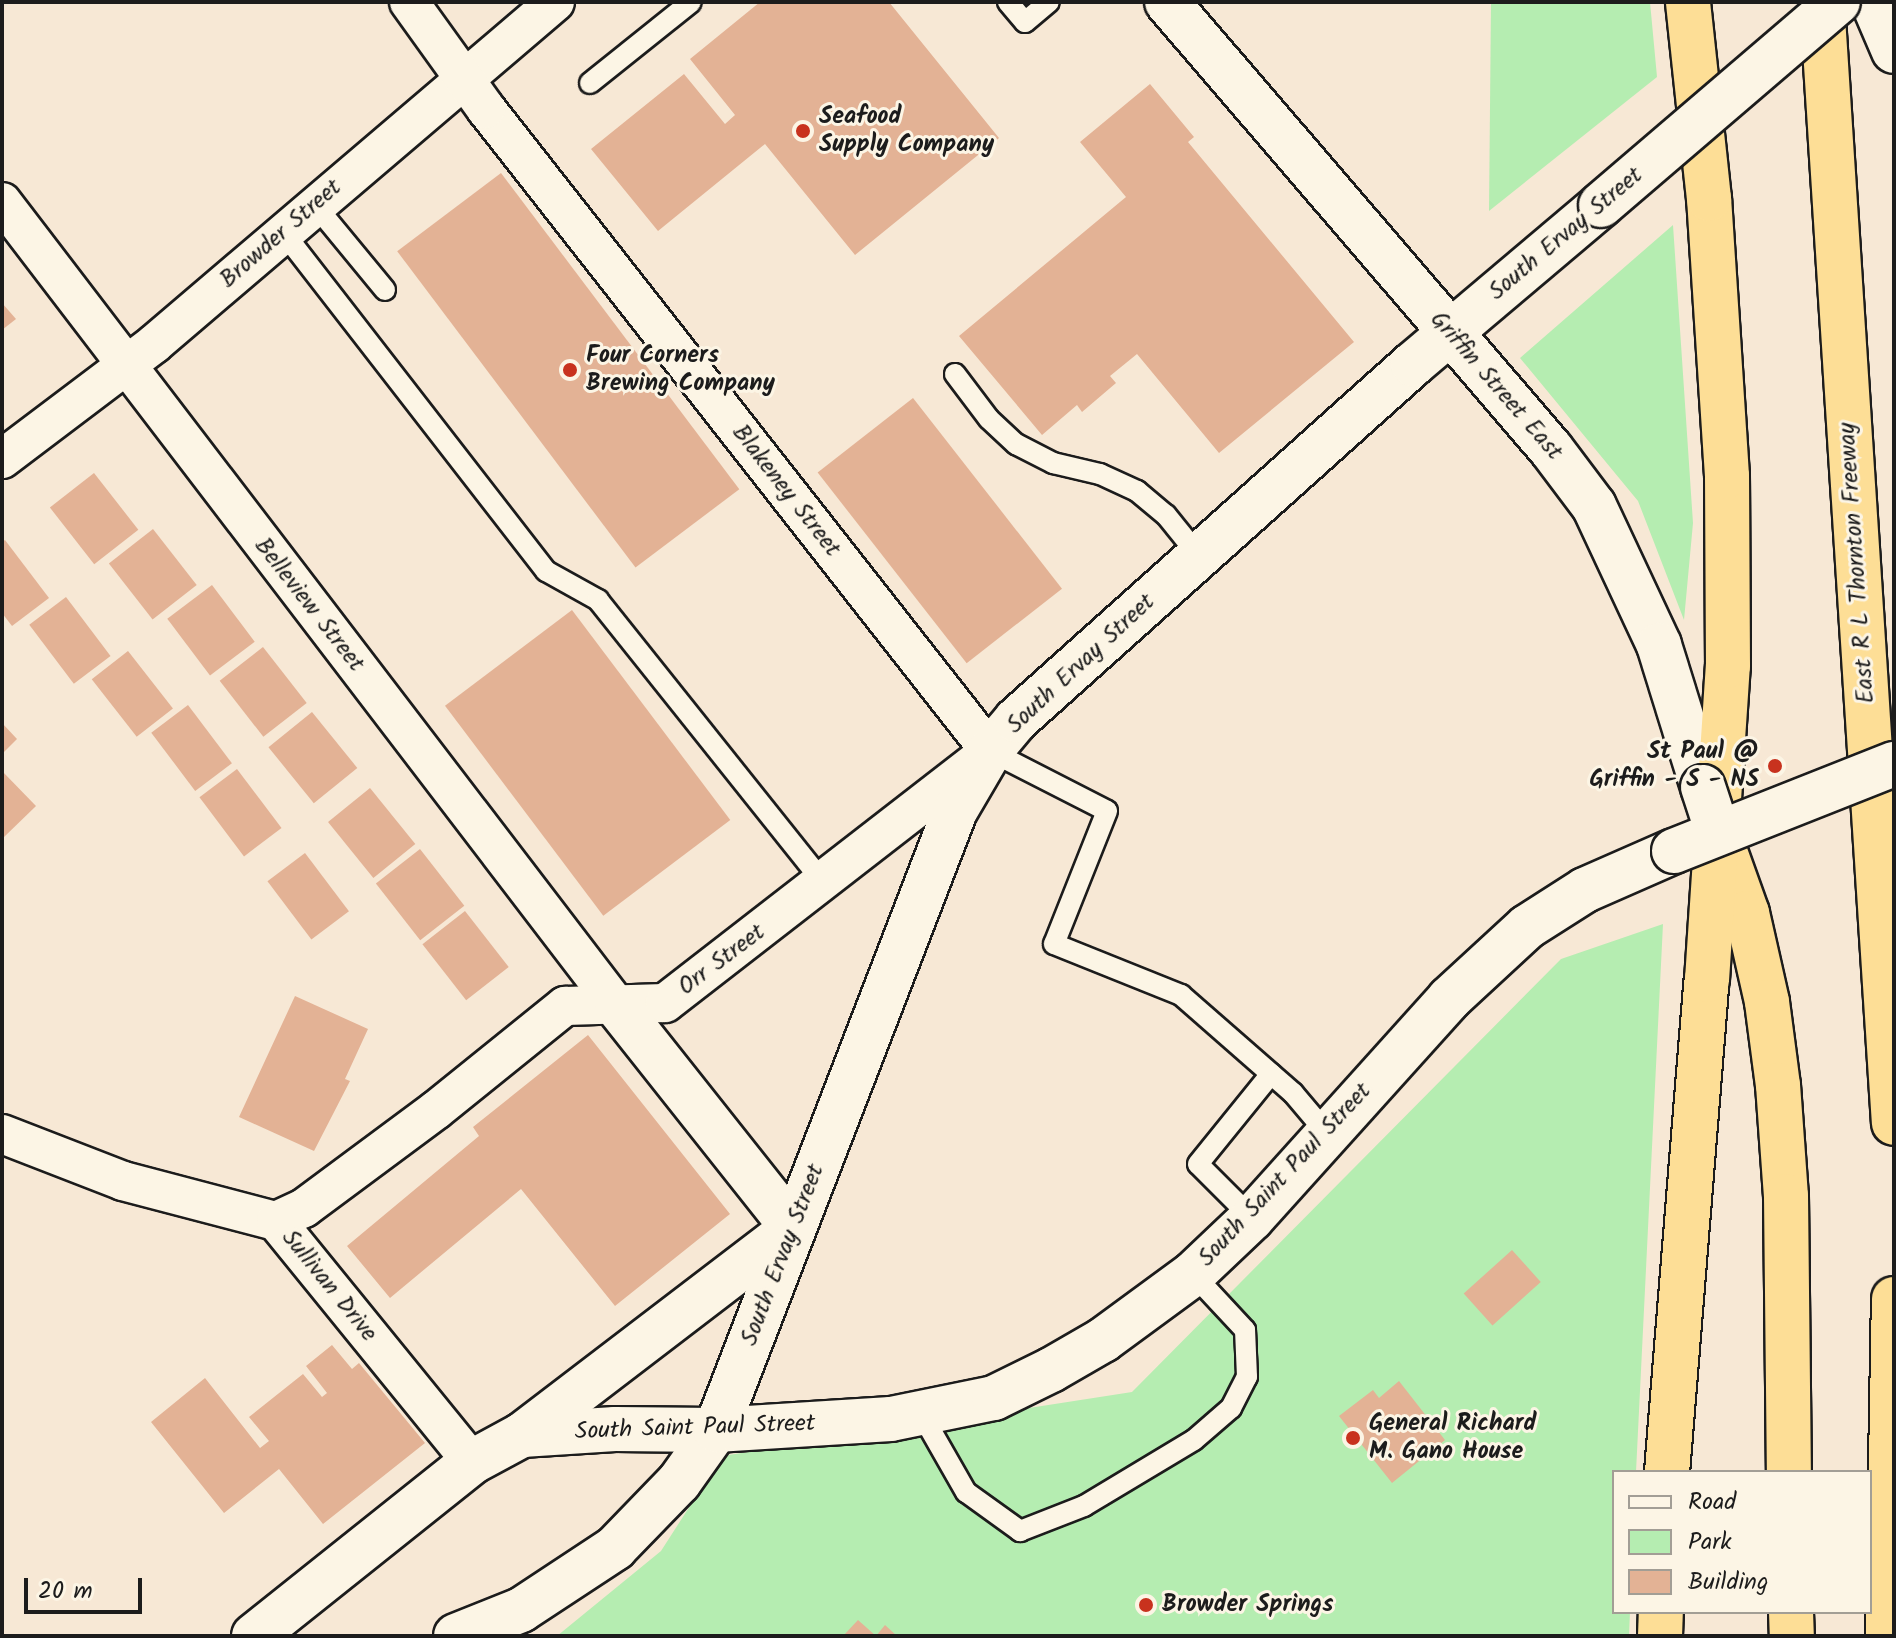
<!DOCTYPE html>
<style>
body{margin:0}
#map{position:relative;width:1896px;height:1638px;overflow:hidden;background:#f7e8d5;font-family:Kalam,sans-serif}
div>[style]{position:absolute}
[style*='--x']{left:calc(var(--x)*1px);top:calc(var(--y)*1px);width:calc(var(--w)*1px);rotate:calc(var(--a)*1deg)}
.green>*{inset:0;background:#b5edb1}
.building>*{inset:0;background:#e3b295;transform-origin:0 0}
.roads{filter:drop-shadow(2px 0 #1c1c1c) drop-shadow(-2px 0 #1c1c1c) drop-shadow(0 2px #1c1c1c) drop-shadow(0 -2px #1c1c1c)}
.lane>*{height:20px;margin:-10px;padding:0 10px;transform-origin:10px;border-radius:10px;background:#fcf5e5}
.street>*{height:38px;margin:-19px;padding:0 19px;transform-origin:19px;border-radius:19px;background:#fcf5e5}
.secondary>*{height:44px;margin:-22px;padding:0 22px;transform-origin:22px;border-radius:22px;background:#fcf5e5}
.highway>*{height:44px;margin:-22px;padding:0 22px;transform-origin:22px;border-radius:22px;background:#fdde96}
.bridges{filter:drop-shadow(2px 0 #1c1c1c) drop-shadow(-2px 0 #1c1c1c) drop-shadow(0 2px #1c1c1c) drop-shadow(0 -2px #1c1c1c)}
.secondary-bridge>*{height:44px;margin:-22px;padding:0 22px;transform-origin:22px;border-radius:22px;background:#fcf5e5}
.dots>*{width:22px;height:22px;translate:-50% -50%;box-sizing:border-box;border:4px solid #fcf5e5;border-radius:50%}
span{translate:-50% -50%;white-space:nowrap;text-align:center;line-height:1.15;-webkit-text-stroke:6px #fcf5e5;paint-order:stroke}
.poi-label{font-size:24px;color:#1c1c1c;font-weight:700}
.left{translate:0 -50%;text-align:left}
.right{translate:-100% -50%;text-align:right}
.street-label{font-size:24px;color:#1c1c1c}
.frame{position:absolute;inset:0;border:4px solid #1c1c1c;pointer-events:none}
.legend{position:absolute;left:1612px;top:1470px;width:260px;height:144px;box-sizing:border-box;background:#fcf5e5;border:2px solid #a29e95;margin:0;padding:10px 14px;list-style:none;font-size:24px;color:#1c1c1c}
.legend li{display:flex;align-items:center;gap:16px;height:40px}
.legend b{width:40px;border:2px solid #a29e95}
.scale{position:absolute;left:24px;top:1578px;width:118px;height:36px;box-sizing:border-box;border:4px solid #1c1c1c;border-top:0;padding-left:10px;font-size:24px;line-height:28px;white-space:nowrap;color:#1c1c1c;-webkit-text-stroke:6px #fcf5e5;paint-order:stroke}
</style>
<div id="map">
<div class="green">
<div style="clip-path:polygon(1491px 2px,1650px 2px,1657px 77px,1489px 211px)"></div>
<div style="clip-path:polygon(1673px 225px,1693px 523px,1684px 620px,1638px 501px,1520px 358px)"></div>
<div style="clip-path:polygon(1663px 924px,1636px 1472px,1614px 1472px,1614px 1612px,1630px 1612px,1629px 1636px,557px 1636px,661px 1551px,722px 1456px,1132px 1392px,1561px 959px)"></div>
</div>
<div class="building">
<div style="clip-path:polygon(760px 2px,889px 2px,999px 138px,855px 255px,765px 144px,658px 231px,591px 149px,684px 74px,725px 124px,735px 115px,690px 59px)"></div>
<div style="clip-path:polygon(1150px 84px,1194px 137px,1188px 142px,1354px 342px,1219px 453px,1137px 354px,1110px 376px,1116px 383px,1082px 412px,1077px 405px,1042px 435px,959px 336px,1126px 197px,1080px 142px)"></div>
<div style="left:501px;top:173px;width:396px;height:130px;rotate:53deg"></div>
<div style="clip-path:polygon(2px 303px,16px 319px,2px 330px)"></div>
<div style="left:913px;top:398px;width:242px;height:121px;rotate:52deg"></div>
<div style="left:94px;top:473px;width:72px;height:56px;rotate:52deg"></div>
<div style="left:153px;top:529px;width:71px;height:56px;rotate:52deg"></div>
<div style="clip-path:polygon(5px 540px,49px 598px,12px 626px,2px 613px,2px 542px)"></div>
<div style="left:212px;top:585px;width:71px;height:56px;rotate:53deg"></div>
<div style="left:66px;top:597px;width:74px;height:46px;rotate:53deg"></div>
<div style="left:572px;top:610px;width:263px;height:159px;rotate:53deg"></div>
<div style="left:263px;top:647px;width:71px;height:55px;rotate:52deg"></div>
<div style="left:128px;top:651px;width:73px;height:46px;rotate:52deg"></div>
<div style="left:188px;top:705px;width:73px;height:46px;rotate:53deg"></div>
<div style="left:312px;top:712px;width:72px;height:56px;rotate:51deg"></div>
<div style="clip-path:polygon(2px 723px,17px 739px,2px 754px)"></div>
<div style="left:237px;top:769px;width:74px;height:47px;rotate:53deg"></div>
<div style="clip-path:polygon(2px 771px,36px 806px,2px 839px)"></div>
<div style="left:370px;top:788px;width:72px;height:54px;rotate:51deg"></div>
<div style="left:420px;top:849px;width:72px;height:56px;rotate:52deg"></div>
<div style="left:305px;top:853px;width:73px;height:47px;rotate:53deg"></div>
<div style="left:465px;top:911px;width:71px;height:54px;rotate:52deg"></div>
<div style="clip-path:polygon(295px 996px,368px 1029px,345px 1079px,350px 1081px,314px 1151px,239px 1117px)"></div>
<div style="clip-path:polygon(588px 1035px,730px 1214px,615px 1306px,521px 1189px,390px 1298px,347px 1246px,479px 1136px,473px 1127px)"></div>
<div style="left:1512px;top:1250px;width:43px;height:65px;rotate:48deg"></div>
<div style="clip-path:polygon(332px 1345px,352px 1369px,359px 1363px,425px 1443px,323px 1524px,279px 1469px,224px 1513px,151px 1422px,205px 1378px,260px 1448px,269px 1441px,249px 1417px,303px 1374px,322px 1397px,327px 1393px,306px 1366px)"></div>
<div style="clip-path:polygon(1399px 1381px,1445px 1440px,1392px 1483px,1339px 1416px,1373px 1390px,1379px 1398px)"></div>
<div style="clip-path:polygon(858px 1620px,876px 1636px,885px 1625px,897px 1636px,843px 1636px)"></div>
</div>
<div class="roads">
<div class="lane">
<div style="--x:1008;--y:2;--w:26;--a:50"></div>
<div style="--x:1025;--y:22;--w:31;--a:-40"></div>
<div style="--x:590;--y:83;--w:129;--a:-38.7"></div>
<div style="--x:315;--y:205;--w:110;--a:50.5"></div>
<div style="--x:283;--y:232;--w:429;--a:52.2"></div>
<div style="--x:546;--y:571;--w:60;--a:29.1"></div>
<div style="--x:598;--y:600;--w:361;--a:51.4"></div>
<div style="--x:955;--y:374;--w:56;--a:52.9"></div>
<div style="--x:989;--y:419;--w:37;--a:43"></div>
<div style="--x:1016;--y:444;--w:42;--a:27.2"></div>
<div style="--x:1053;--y:463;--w:48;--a:13.2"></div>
<div style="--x:1100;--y:474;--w:41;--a:24.7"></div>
<div style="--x:1137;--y:491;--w:38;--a:40"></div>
<div style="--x:1166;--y:515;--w:53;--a:51.2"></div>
<div style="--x:990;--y:751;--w:131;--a:27.1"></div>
<div style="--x:1107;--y:811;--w:143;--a:111.7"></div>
<div style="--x:1054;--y:944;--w:137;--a:21.9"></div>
<div style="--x:1181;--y:995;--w:149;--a:41.2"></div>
<div style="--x:1293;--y:1093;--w:51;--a:49.8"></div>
<div style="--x:1252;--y:1218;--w:76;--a:-135"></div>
<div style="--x:1198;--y:1164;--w:116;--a:-51"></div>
<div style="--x:922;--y:1415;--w:89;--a:60.3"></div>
<div style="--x:966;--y:1492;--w:67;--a:35.8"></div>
<div style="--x:1020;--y:1531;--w:69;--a:-21.3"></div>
<div style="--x:1084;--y:1506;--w:128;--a:-31"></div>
<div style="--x:1194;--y:1440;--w:49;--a:-40.9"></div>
<div style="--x:1231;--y:1408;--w:35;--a:-63"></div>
<div style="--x:1247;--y:1377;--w:47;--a:-92.4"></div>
<div style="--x:1245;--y:1330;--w:76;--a:-132.9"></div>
</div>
<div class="street">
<div style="--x:2;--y:202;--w:1012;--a:52.59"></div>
<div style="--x:2;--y:459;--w:191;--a:-37.1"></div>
<div style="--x:154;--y:344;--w:527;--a:-40.46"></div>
<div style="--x:2;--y:1134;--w:130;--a:21.2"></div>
<div style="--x:123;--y:1181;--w:158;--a:14.7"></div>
<div style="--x:276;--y:1221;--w:311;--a:50.9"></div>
<div style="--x:276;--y:1221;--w:31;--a:-25"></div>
<div style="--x:304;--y:1208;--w:164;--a:-36.6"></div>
<div style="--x:436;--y:1110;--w:166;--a:-38.9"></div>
<div style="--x:565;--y:1006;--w:100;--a:-1.7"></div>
<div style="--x:665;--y:1003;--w:411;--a:-37.8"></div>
<div style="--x:990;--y:751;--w:816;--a:-128.13"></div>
<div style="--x:486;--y:109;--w:132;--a:-125.7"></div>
</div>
<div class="secondary">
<div style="--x:1167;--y:2;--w:589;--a:49.34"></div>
<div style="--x:1551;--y:449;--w:71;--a:53"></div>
<div style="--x:1594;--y:506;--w:153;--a:64.9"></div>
<div style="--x:1659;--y:645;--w:149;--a:72.8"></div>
<div style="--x:1873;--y:2;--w:53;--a:66.8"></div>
<div style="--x:617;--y:1006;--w:283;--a:51.6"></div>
<div style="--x:522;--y:1435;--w:341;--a:-37.4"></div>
<div style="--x:254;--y:1636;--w:279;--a:-38.6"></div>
<div style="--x:472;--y:1462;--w:57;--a:-28.4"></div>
<div style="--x:522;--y:1435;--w:93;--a:-3.7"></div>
<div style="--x:615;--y:1429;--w:101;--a:0.6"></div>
<div style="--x:716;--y:1430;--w:175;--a:-3.6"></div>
<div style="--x:891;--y:1419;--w:105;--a:-11.5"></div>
<div style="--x:994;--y:1398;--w:64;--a:-26.2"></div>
<div style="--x:1051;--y:1370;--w:60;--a:-30"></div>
<div style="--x:1103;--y:1340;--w:112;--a:-36.3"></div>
<div style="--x:1193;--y:1274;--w:81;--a:-43.5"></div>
<div style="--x:1252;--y:1218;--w:295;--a:-48"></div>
<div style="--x:1449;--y:999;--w:106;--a:-42.7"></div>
<div style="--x:1527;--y:927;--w:69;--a:-32.5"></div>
<div style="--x:1585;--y:890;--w:97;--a:-23.7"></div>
<div style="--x:456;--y:1636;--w:70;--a:-21.8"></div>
<div style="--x:521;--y:1610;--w:113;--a:-33.4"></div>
<div style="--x:615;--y:1548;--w:92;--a:-45.9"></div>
<div style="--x:679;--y:1482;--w:64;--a:-54.6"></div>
<div style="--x:716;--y:1430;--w:664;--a:-68.89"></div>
<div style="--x:955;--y:811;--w:69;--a:-59.7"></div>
<div style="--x:990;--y:751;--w:40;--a:-50"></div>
<div style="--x:1016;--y:720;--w:533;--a:-41.88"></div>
<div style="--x:1413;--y:364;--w:246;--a:-40.2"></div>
</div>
<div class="highway">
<div style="--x:1822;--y:2;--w:1123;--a:86.33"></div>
<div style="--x:1723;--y:846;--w:71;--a:70.3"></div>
<div style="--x:1747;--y:913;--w:91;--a:77.3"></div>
<div style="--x:1767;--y:1002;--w:84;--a:82.5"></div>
<div style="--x:1778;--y:1085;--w:111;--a:85.9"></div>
<div style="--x:1786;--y:1196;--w:276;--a:89.4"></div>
<div style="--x:1667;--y:1472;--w:494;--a:-85.4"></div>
<div style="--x:1707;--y:980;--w:315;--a:-86.2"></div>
<div style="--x:1728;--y:666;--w:190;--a:-90.3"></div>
<div style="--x:1727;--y:476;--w:278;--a:-93.7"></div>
<div style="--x:1709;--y:199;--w:198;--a:-96.1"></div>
<div style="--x:1791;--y:1612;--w:24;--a:88"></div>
<div style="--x:1660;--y:1636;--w:24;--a:-88"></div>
<div style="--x:1888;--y:1636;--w:337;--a:-89"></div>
</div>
</div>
<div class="bridges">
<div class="secondary-bridge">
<div style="--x:1601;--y:205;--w:312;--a:-40.6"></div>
<div style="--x:1703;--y:787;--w:48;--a:71.9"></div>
<div style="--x:1674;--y:851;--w:237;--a:-21.6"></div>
</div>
</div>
<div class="dots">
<div style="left:803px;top:131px;background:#c8321e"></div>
<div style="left:570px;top:370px;background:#c8321e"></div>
<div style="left:1775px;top:766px;background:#c8321e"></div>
<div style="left:1353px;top:1438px;background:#c8321e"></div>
<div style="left:1146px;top:1605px;background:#c8321e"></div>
</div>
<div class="poi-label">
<span class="left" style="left:819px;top:131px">Seafood<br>Supply Company</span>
<span class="left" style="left:586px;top:370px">Four Corners<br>Brewing Company</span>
<span class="right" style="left:1759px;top:766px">St Paul @<br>Griffin - S - NS</span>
<span class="left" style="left:1369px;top:1438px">General Richard<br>M. Gano House</span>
<span class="left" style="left:1162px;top:1605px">Browder Springs</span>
</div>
<div class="street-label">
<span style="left:281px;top:234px;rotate:-41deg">Browder Street</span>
<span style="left:1566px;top:234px;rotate:-40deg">South Ervay Street</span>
<span style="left:1496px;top:386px;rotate:49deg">Griffin Street East</span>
<span style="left:786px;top:491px;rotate:52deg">Blakeney Street</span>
<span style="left:1857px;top:563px;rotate:-94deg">East R L Thornton Freeway</span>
<span style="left:309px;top:605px;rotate:52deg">Belleview Street</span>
<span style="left:1081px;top:664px;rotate:-43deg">South Ervay Street</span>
<span style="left:722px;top:960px;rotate:-37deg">Orr Street</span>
<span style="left:1285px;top:1175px;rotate:-47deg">South Saint Paul Street</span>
<span style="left:783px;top:1255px;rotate:-69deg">South Ervay Street</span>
<span style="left:329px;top:1286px;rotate:51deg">Sullivan Drive</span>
<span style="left:695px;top:1428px;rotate:-2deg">South Saint Paul Street</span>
</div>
<div class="frame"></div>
<ul class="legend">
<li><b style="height:10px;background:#fcf5e5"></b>Road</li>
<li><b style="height:22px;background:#b5edb1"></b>Park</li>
<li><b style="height:22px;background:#e3b295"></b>Building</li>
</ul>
<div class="scale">20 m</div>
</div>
